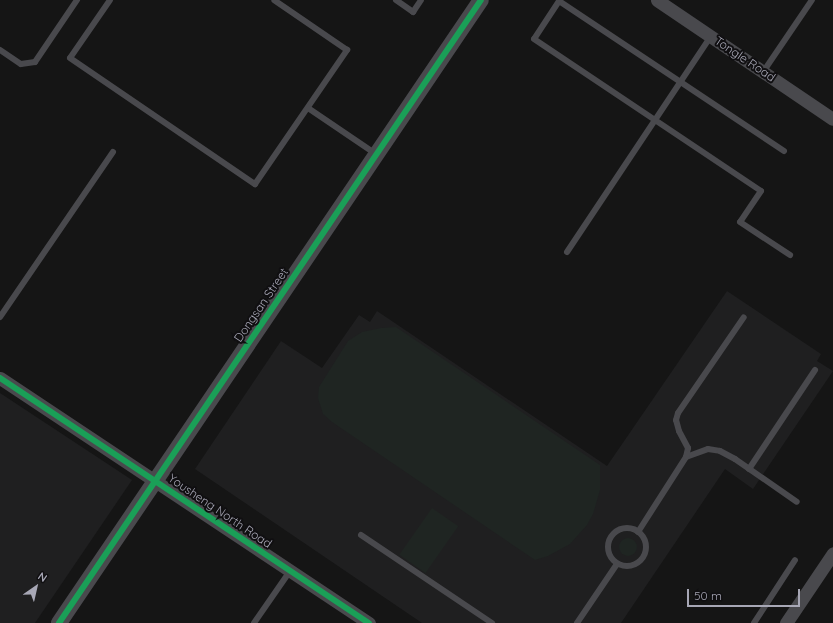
<!DOCTYPE html>
<style>
body{margin:0}
#map{position:relative;width:833px;height:623px;overflow:hidden;background:#151515;font-family:Quicksand,sans-serif}
div>[style]{position:absolute}
[style*='--x']{left:calc(var(--x)*1px);top:calc(var(--y)*1px);width:calc(var(--w)*1px);rotate:calc(var(--a)*1deg)}
.built>*{inset:0;background:#1f1f20}
.green>*{inset:0;background:#1f2522;transform-origin:0 0}
.round{border-radius:50%}
.service>*{height:6px;margin:-3px;padding:0 3px;transform-origin:3px;border-radius:3px;background:#49494d}
.service>.ring{margin:-3px;padding:0;box-sizing:content-box;background:none;border:6px solid #49494d;border-radius:50%}
.minor>*{height:13px;margin:-6.5px;padding:0 6.5px;transform-origin:6.5px;border-radius:6.5px;background:#49494d}
.tertiary>*{height:16px;margin:-8px;padding:0 8px;transform-origin:8px;border-radius:8px;background:#49494d}
.cycleway>*{height:6px;margin:-3px;padding:0 3px;transform-origin:3px;border-radius:3px;background:#1a9f57}
span{translate:-50% -50%;white-space:nowrap;text-align:center;line-height:1.15;-webkit-text-stroke:4px #100f11;paint-order:stroke}
.street-label{font-size:12px;color:#a7a7b5}
.north{position:absolute;left:16px;top:567px;width:40px;height:40px;-webkit-text-stroke:3px #100f11;paint-order:stroke;rotate:34deg;font-size:11px;font-weight:700;line-height:16px;text-align:center;color:#a7a7b5}
.north::after{content:'';display:block;margin:auto;width:14px;height:18px;background:#a7a7b5;clip-path:polygon(50% 0,100% 100%,50% 72%,0 100%)}
.scale{position:absolute;left:687px;top:589px;width:113px;height:18px;box-sizing:border-box;border:2px solid #a7a7b5;border-top:0;padding-left:5px;font-size:12px;line-height:14px;white-space:nowrap;color:#a7a7b5;-webkit-text-stroke:3px #100f11;paint-order:stroke}
</style>
<div id="map">
<div class="built">
<div style="clip-path:polygon(727px 291px,821px 354px,817px 361px,833px 371px,753px 489px,725px 469px,621px 623px,422px 623px,195px 469px,281px 341px,322px 368px,359px 315px,370px 322px,377px 311px,607px 466px)"></div>
<div style="clip-path:polygon(0 393px,132px 480px,35px 623px,0 623px)"></div>
</div>
<div class="green">
<div style="clip-path:polygon(396px 327px,600px 465px,600px 490px,593px 514px,587px 525px,570px 544px,548px 556px,535px 560px,332px 422px,323px 414px,318px 398px,319px 387px,348px 341px,362px 332px,381px 328px)"></div>
<div style="left:432px;top:508px;width:32px;height:57px;rotate:35deg"></div>
<div class="round" style="left:619px;top:538px;width:18px;height:18px"></div>
</div>
<div class="service">
<div style="--x:110;--y:0;--w:70;--a:124.6"></div>
<div style="--x:70;--y:58;--w:224;--a:34.3"></div>
<div style="--x:255;--y:184;--w:163;--a:-55.5"></div>
<div style="--x:347;--y:50;--w:88;--a:-145.6"></div>
<div style="--x:396;--y:0;--w:21;--a:35"></div>
<div style="--x:413;--y:12;--w:14;--a:-56"></div>
<div style="--x:0;--y:50;--w:25;--a:34"></div>
<div style="--x:21;--y:64;--w:14;--a:-8"></div>
<div style="--x:35;--y:62;--w:75;--a:-55.9"></div>
<div style="--x:763;--y:72;--w:87;--a:-55.8"></div>
<div style="--x:308;--y:108;--w:82;--a:34.1"></div>
<div style="--x:784;--y:151;--w:270;--a:-146.3"></div>
<div style="--x:559;--y:1;--w:45;--a:123.3"></div>
<div style="--x:534;--y:39;--w:273;--a:33.8"></div>
<div style="--x:761;--y:191;--w:37;--a:124"></div>
<div style="--x:740;--y:222;--w:60;--a:33.4"></div>
<div style="--x:567;--y:252;--w:260;--a:-56.3"></div>
<div style="--x:0;--y:317;--w:200;--a:-55.6"></div>
<div style="--x:686;--y:457;--w:23;--a:-20"></div>
<div style="--x:708;--y:449;--w:12;--a:9"></div>
<div style="--x:720;--y:451;--w:17;--a:28"></div>
<div style="--x:735;--y:459;--w:75;--a:34.7"></div>
<div style="--x:749;--y:469;--w:119;--a:-56.3"></div>
<div class="ring" style="left:608px;top:528px;width:32px;height:32px"></div>
<div style="--x:638;--y:532;--w:89;--a:-57.4"></div>
<div style="--x:686;--y:457;--w:9;--a:-77"></div>
<div style="--x:688;--y:448;--w:19;--a:-118"></div>
<div style="--x:679;--y:431;--w:11;--a:-105"></div>
<div style="--x:676;--y:420;--w:7;--a:-74"></div>
<div style="--x:678;--y:413;--w:116;--a:-55.5"></div>
<div style="--x:361;--y:535;--w:158;--a:33.9"></div>
<div style="--x:254;--y:623;--w:63;--a:-55.3"></div>
<div style="--x:577;--y:623;--w:71;--a:-55.9"></div>
<div style="--x:754;--y:623;--w:75;--a:-56.9"></div>
</div>
<div class="minor">
<div style="--x:657;--y:0;--w:212;--a:34.1"></div>
<div style="--x:0;--y:378;--w:443;--a:33.6"></div>
<div style="--x:786;--y:623;--w:84;--a:-56.1"></div>
</div>
<div class="tertiary">
<div style="--x:59;--y:623;--w:752;--a:-55.89"></div>
</div>
<div class="cycleway">
<div style="--x:0;--y:378;--w:443;--a:33.6"></div>
<div style="--x:59;--y:623;--w:752;--a:-55.89"></div>
</div>
<div class="street-label">
<span style="left:745px;top:59px;rotate:34deg">Tongle Road</span>
<span style="left:261px;top:305px;rotate:-56deg">Dongsan Street</span>
<span style="left:220px;top:511px;rotate:34deg">Yousheng North Road</span>
</div>
<div class="north">N</div>
<div class="scale">50 m</div>
</div>
